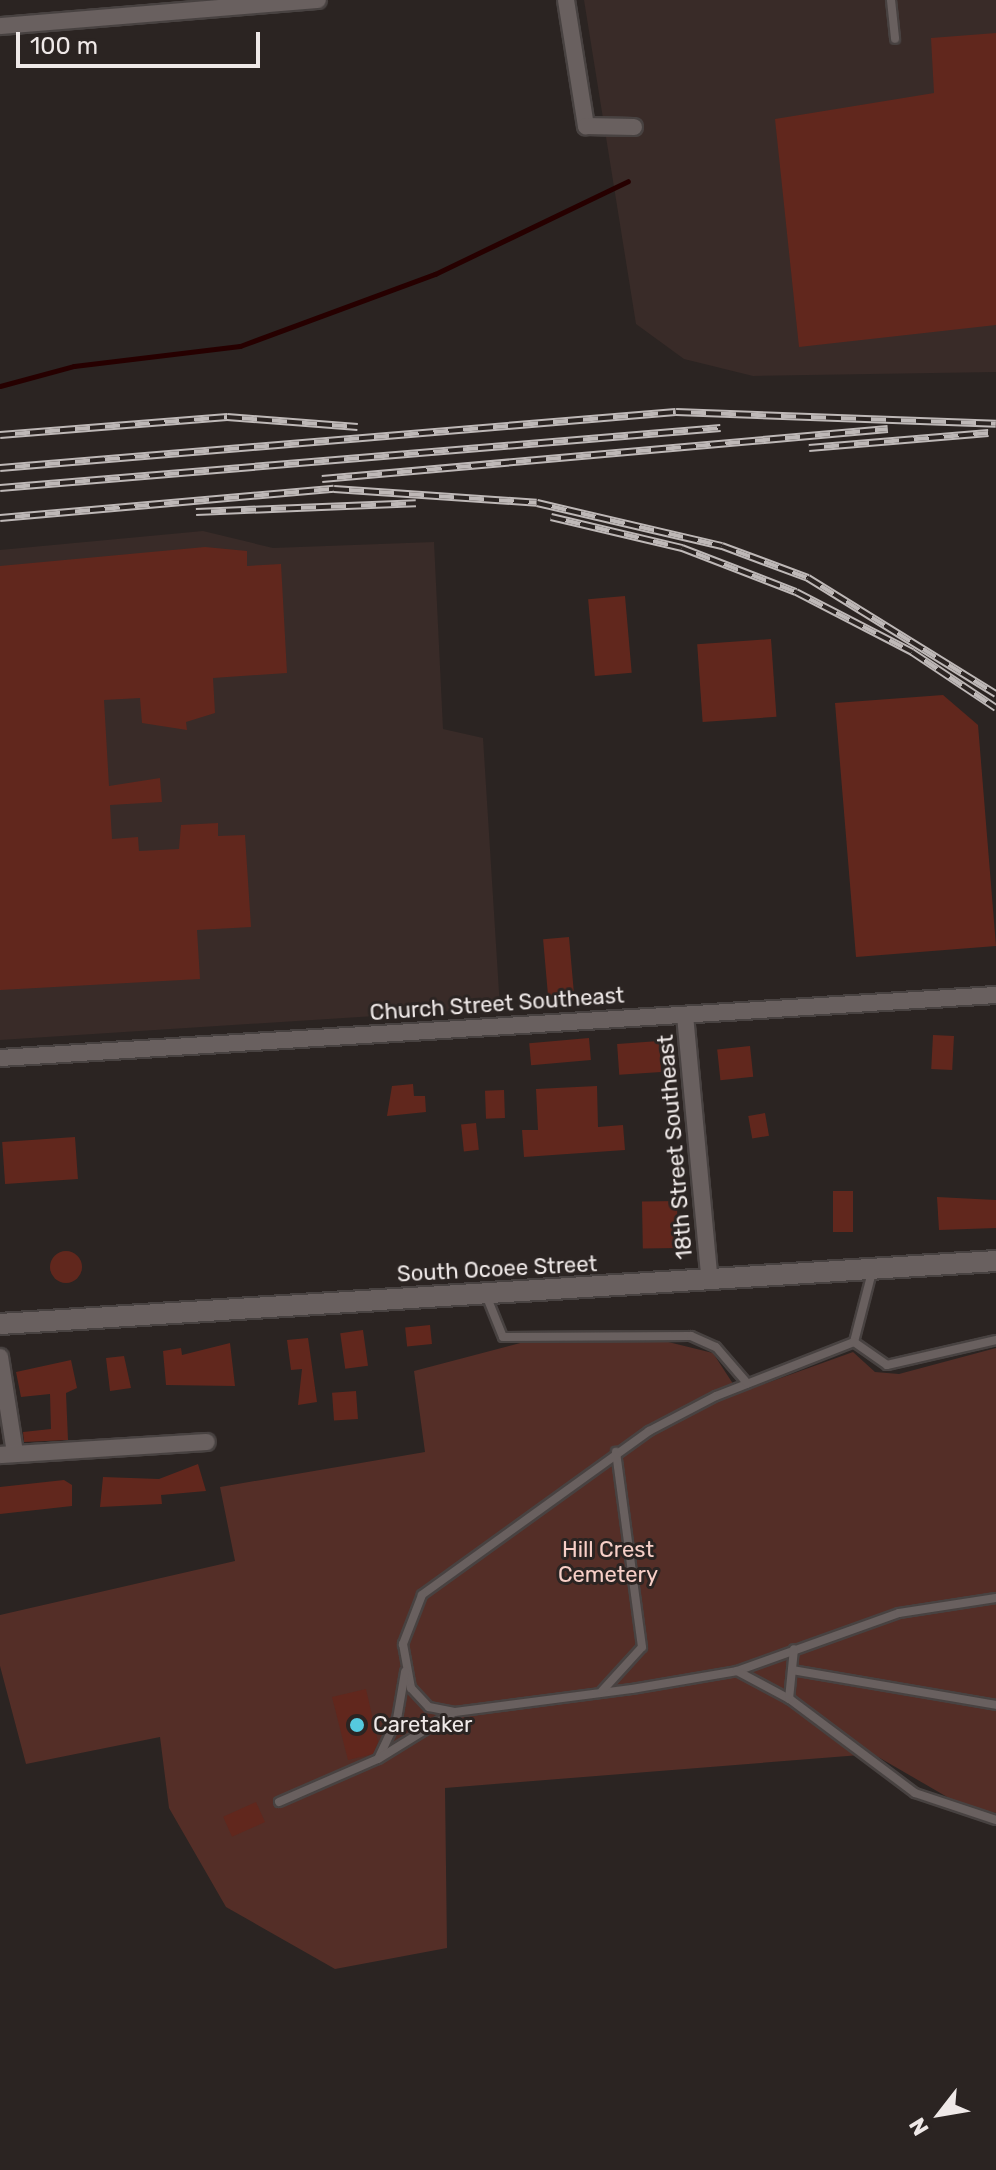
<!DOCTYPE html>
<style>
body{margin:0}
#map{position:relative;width:996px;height:2170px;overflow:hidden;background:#2b2422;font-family:Rubik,sans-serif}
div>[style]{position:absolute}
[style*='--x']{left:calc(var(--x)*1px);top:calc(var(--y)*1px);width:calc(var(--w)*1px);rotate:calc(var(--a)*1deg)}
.built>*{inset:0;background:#392b28}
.green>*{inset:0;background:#542e27}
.stream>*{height:5px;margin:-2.5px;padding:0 2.5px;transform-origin:2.5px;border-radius:2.5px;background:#260000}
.building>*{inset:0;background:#61271d;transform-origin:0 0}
.round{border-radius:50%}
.roads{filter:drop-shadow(2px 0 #484241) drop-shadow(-2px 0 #484241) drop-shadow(0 2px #484241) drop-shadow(0 -2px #484241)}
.service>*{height:8px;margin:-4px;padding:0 4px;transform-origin:4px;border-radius:4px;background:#69605f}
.minor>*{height:16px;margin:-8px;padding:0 8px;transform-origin:8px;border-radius:8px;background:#69605f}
.tertiary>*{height:20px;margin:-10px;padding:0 10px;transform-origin:10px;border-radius:10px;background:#69605f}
.rail>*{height:8px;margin-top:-4px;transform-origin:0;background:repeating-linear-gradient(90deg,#2b2422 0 15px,#beb8b7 0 30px);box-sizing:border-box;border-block:2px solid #beb8b7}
.dots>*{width:22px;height:22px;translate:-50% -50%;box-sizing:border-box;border:4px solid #2b2422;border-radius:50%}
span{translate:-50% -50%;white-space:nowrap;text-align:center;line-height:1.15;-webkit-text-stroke:6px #2b2422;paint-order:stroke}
.street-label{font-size:22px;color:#efe9e8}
.park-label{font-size:22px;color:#f7cfc7}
.poi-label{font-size:22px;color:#efe9e8}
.left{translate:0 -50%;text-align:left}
.north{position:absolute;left:900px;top:2074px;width:80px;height:80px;-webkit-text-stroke:6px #2b2422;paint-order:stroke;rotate:239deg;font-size:22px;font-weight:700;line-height:32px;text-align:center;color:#efe9e8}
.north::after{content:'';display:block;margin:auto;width:28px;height:36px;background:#efe9e8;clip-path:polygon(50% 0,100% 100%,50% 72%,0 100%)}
.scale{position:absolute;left:16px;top:32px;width:244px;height:36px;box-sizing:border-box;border:4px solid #efe9e8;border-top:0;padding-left:10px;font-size:24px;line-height:28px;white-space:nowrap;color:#efe9e8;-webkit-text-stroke:6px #2b2422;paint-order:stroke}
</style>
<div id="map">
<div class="built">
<div style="clip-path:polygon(584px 0,996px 0,996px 372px,753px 376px,684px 359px,636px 324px)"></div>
<div style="clip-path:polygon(203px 531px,273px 548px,434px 542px,443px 729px,483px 738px,500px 1008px,0 1040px,0 550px)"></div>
</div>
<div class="green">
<div style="clip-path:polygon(656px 1339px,713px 1353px,739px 1393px,853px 1352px,875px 1372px,899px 1374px,996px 1348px,996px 1813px,961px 1805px,873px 1754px,445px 1788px,447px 1948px,335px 1969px,226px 1907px,169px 1808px,160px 1737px,26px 1764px,0 1666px,0 1615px,235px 1561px,220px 1487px,425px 1452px,414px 1371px,528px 1341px)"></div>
</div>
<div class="stream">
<div style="--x:0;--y:386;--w:77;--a:-15.1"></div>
<div style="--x:74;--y:366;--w:167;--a:-6.9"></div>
<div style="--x:240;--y:346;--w:208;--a:-20.3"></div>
<div style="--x:435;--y:274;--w:214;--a:-25.7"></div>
</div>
<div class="building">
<div style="clip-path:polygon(996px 33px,996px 325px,799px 347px,775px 119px,934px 93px,931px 38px)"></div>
<div style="clip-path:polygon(205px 547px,247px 551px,247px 566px,281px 564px,287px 673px,213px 678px,215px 713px,186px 722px,187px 730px,142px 723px,140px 698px,104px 700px,109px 786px,160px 778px,162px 802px,110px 805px,112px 839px,138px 837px,139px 851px,179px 849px,181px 825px,218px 823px,218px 836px,245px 835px,251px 927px,197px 930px,200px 979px,0 990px,0 566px)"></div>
<div style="left:625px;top:596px;width:77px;height:37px;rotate:85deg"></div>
<div style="left:771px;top:639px;width:78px;height:74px;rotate:86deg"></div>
<div style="clip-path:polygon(943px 695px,978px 725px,996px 946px,856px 957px,835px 703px)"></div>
<div style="left:569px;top:937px;width:59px;height:26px;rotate:85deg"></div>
<div style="left:933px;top:1035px;width:21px;height:34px;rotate:3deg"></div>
<div style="left:589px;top:1038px;width:22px;height:60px;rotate:85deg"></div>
<div style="left:659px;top:1041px;width:31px;height:42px;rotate:86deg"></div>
<div style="left:750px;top:1046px;width:31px;height:33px;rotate:84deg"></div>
<div style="clip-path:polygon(413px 1084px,414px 1096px,425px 1096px,426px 1112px,387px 1116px,392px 1086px)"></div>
<div style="clip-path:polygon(597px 1086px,598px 1127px,623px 1125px,625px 1150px,524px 1157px,522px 1130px,538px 1130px,536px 1089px)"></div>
<div style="left:504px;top:1090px;width:28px;height:19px;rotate:88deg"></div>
<div style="left:765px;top:1113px;width:23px;height:17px;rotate:80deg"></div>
<div style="left:476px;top:1123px;width:27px;height:15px;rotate:84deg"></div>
<div style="left:75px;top:1137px;width:42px;height:73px;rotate:86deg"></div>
<div style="left:833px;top:1191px;width:20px;height:41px"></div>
<div style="clip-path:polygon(937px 1197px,996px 1200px,996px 1228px,939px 1230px)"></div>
<div style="left:677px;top:1201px;width:47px;height:35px;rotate:89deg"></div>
<div class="round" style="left:50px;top:1251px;width:32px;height:32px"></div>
<div style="left:430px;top:1325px;width:19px;height:25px;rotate:84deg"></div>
<div style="left:363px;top:1330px;width:36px;height:23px;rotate:82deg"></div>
<div style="clip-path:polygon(308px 1338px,317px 1402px,298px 1405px,302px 1369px,291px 1370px,287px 1340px)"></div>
<div style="clip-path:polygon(230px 1343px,235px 1386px,166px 1385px,163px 1351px,181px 1348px,182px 1355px)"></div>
<div style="clip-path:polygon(124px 1356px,131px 1388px,110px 1391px,106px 1358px)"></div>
<div style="clip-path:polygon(71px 1360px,77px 1388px,66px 1393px,68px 1440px,24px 1442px,23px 1432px,51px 1429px,50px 1394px,21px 1397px,16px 1372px)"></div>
<div style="left:356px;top:1391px;width:28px;height:24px;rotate:86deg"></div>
<div style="clip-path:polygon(198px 1464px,206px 1491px,161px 1495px,162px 1504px,100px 1507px,103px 1477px,159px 1479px)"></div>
<div style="clip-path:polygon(64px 1480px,72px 1485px,72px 1506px,0 1514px,0 1487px)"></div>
<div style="clip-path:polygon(366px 1689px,378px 1742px,373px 1754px,348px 1760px,332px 1697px)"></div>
<div style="left:256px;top:1802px;width:22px;height:36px;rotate:66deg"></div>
</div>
<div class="roads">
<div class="service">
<div style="--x:891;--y:0;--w:39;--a:84"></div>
<div style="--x:872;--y:1272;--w:72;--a:104.4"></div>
<div style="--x:854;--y:1342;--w:148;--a:158.6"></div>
<div style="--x:716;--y:1396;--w:76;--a:152.4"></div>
<div style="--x:649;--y:1431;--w:280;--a:144.2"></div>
<div style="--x:422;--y:1595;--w:53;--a:111.2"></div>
<div style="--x:403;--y:1644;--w:45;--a:79.7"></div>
<div style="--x:411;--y:1688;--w:26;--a:47"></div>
<div style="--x:429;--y:1707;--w:26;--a:11"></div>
<div style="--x:455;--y:1712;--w:178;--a:-7.4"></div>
<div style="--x:632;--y:1689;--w:107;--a:-9.7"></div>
<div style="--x:737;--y:1671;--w:172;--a:-19.7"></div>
<div style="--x:899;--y:1613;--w:98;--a:-8.8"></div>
<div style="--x:486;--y:1295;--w:45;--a:68"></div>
<div style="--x:503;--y:1337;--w:188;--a:-0.3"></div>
<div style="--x:691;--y:1336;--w:27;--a:24"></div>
<div style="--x:716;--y:1347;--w:48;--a:49.3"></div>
<div style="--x:854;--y:1342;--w:40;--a:34.9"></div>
<div style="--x:887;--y:1365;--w:112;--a:-12.9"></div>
<div style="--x:792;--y:1670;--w:207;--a:9.7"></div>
<div style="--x:737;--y:1671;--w:61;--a:28.2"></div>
<div style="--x:791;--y:1700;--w:155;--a:36.9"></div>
<div style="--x:915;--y:1793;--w:85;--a:18.4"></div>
<div style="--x:602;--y:1691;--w:59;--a:-47.7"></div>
<div style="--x:642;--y:1647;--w:197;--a:-97.6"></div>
<div style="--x:789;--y:1699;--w:50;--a:-84.3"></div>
<div style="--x:379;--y:1757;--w:42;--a:-64.7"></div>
<div style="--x:397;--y:1719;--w:48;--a:-80.3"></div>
<div style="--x:279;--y:1802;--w:108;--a:-23.5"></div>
<div style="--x:378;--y:1759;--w:89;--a:-31.7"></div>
</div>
<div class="minor">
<div style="--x:566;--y:0;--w:128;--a:81"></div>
<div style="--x:586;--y:126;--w:48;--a:1.2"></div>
<div style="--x:0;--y:26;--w:319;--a:-4.7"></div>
<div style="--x:685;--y:1015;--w:262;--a:84.7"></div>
<div style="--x:0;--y:1058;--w:998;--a:-3.62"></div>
<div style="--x:0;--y:1357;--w:97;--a:81.1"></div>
<div style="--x:0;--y:1455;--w:207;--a:-3.6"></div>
</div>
<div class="tertiary">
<div style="--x:0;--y:1324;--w:998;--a:-3.62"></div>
</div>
</div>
<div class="rail">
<div style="--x:0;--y:435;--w:228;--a:-4.5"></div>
<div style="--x:227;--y:417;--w:131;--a:4.4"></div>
<div style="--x:809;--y:448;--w:180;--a:-4.8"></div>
<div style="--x:0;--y:468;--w:678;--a:-4.74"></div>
<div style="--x:676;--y:412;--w:320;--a:2.1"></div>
<div style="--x:322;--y:479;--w:568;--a:-5.05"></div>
<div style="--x:0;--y:488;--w:723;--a:-4.76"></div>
<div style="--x:196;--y:512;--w:220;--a:-2.3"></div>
<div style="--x:551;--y:517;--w:135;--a:13.3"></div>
<div style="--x:682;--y:548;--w:122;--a:21.1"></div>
<div style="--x:796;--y:592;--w:131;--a:27.3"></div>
<div style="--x:912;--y:652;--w:101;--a:33.7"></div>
<div style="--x:0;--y:518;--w:335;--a:-5"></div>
<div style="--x:334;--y:489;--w:203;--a:3.9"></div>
<div style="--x:537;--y:503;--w:190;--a:13.1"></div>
<div style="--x:722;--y:546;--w:92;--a:20.4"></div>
<div style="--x:808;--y:578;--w:221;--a:31.7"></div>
</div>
<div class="dots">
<div style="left:357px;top:1725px;background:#55cadf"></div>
</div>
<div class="street-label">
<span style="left:497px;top:1004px;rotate:-4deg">Church Street Southeast</span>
<span style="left:675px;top:1147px;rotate:-95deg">18th Street Southeast</span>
<span style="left:497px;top:1269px;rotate:-3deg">South Ocoee Street</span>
</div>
<div class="park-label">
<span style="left:608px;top:1562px">Hill Crest<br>Cemetery</span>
</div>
<div class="poi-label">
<span class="left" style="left:373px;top:1725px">Caretaker</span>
</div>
<div class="north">N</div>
<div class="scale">100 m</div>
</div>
